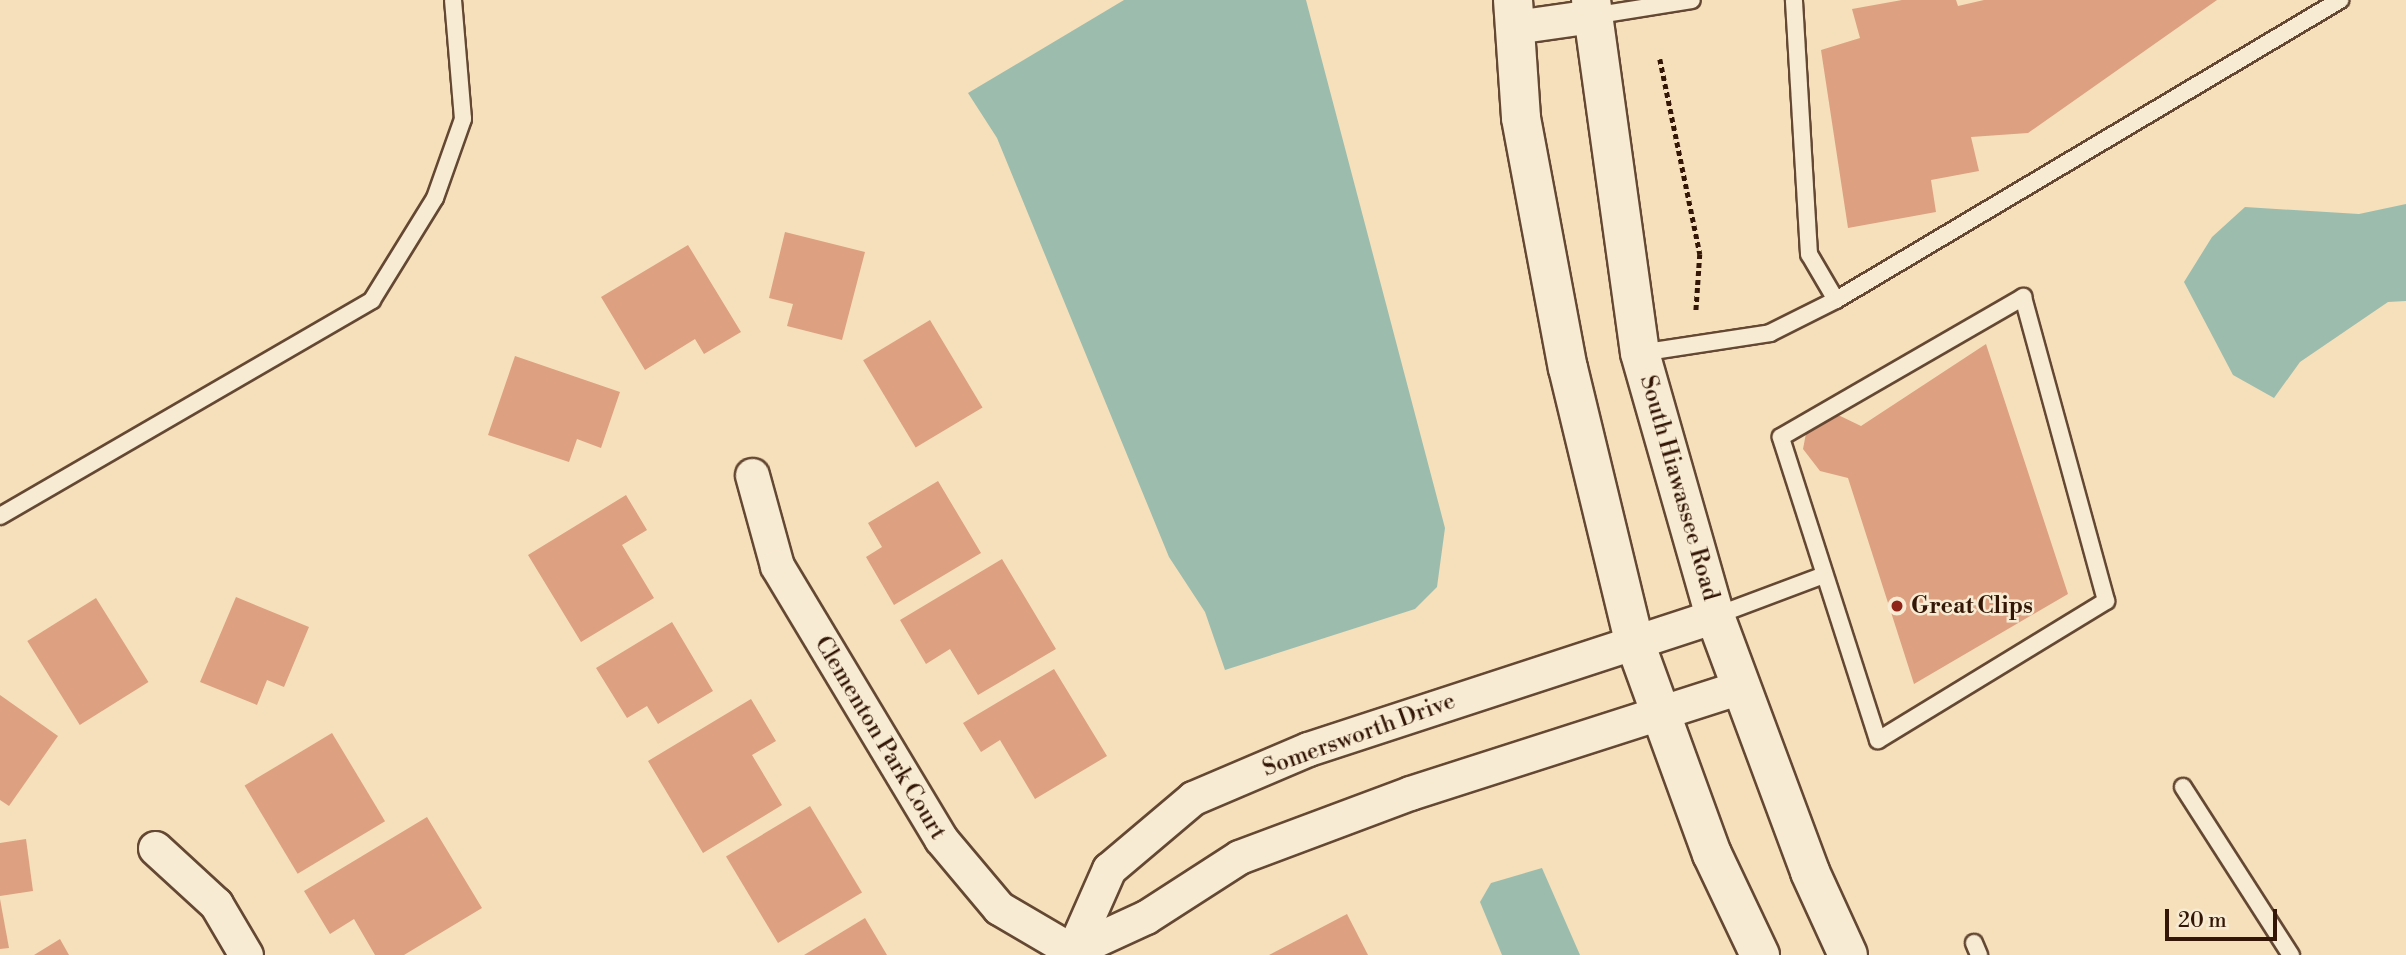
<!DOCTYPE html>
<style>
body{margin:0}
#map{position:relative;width:2406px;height:955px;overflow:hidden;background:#f5e0bb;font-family:"Libre Bodoni",serif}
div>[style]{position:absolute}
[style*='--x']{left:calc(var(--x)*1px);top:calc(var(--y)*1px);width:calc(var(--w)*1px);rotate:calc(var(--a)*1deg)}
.water>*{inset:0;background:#9cbdae}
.building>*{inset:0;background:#dda081;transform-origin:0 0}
.path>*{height:4.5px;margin-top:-2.25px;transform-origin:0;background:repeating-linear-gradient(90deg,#331606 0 5px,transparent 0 8.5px)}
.roads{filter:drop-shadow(2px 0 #644833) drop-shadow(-2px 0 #644833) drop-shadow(0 2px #644833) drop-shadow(0 -2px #644833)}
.service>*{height:16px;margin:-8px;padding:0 8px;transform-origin:8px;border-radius:8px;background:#f8ebd3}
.minor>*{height:33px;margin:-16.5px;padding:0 16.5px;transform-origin:16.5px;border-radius:16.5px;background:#f8ebd3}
.tertiary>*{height:38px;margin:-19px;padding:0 19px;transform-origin:19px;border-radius:19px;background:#f8ebd3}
.dots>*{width:19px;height:19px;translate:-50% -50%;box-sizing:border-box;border:4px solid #f8ebd3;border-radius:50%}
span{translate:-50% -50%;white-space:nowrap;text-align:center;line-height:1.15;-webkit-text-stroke:5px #f8ebd3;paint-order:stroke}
.street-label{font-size:23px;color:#331606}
.poi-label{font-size:23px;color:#331606;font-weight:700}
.left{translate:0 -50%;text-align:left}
.scale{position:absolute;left:2165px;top:909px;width:112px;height:32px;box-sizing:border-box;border:4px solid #331606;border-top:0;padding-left:9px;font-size:21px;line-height:24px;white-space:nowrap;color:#331606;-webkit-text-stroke:5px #f8ebd3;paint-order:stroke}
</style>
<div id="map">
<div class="water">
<div style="clip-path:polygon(1124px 0,1306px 0,1445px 528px,1437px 587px,1415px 609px,1225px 670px,1205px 612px,1169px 557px,997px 138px,968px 93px)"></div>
<div style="clip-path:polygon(2406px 204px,2406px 301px,2388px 302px,2300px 362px,2274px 398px,2233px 375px,2184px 282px,2212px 237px,2245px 207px,2359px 214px)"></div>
<div style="clip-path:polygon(1542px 868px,1580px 955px,1502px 955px,1480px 902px,1491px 883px)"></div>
</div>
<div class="building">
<div style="clip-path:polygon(1902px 0,1956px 0,1958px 6px,1984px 0,2217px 0,2028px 133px,1971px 137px,1979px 171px,1931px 180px,1936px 212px,1848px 228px,1821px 50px,1860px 38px,1852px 9px)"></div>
<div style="clip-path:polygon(785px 232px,865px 252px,842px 340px,787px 326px,793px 304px,769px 298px)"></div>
<div style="clip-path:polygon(688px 245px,741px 332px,704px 354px,695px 339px,645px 370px,601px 297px)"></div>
<div style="left:930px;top:320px;width:102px;height:78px;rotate:59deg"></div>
<div style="clip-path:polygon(1986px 344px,2068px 594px,1914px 684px,1848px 478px,1820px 471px,1803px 449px,1808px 423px,1834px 413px,1861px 426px)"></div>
<div style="clip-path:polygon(515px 356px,620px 392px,601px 448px,577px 439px,569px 462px,488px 435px)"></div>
<div style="clip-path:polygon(938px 481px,981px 553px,894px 605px,866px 557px,882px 547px,868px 523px)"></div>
<div style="clip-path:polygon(626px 495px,647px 530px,622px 545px,654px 598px,581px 642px,528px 555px)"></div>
<div style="clip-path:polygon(1002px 559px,1056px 649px,978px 695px,950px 649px,926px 664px,900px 620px)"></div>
<div style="clip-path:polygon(236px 597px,309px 627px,284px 687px,267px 680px,257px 705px,200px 682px)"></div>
<div style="left:96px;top:598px;width:99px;height:81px;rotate:58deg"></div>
<div style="clip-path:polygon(672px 622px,713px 691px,658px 724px,647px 706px,627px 718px,596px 668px)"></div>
<div style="clip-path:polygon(1054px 669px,1107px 756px,1035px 799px,1000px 740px,981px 752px,963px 723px)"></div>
<div style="clip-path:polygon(0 695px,58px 736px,9px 806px,0 800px)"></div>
<div style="clip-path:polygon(751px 699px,776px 741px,752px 755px,782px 805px,703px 853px,648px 761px)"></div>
<div style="left:332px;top:733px;width:103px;height:102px;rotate:59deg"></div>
<div style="left:810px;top:806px;width:101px;height:98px;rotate:59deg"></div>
<div style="clip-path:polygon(427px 817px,482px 908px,404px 955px,375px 955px,354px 919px,330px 934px,304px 891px)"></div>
<div style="clip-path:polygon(26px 839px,33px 891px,0 896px,0 843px)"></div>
<div style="clip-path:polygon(0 899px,9px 948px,0 949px)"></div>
<div style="clip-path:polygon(1347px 914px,1368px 955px,1269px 955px)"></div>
<div style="clip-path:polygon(865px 918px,887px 955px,804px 955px)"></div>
<div style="clip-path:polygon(60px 939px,69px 955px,34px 955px)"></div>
</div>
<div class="path">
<div style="--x:1660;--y:59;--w:199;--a:78.4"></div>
<div style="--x:1700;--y:254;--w:58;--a:93.9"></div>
</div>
<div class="roads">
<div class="service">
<div style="--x:1592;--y:16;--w:101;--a:-9.1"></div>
<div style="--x:2023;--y:297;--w:315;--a:74.7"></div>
<div style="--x:2106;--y:601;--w:267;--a:148.6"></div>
<div style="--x:1878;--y:740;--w:318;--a:-107.8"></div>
<div style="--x:1781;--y:437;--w:280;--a:-30"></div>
<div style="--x:1836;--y:300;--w:587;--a:-30.76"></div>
<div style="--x:1640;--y:353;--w:132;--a:-8.7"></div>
<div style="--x:1770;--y:333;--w:74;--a:-26.6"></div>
<div style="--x:1836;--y:300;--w:53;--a:-120.4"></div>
<div style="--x:1809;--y:254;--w:254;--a:-93.4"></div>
<div style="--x:0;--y:516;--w:430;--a:-30.1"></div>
<div style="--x:372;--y:300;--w:120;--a:-58.3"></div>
<div style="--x:435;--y:198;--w:84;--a:-70.5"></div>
<div style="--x:463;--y:119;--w:119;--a:-94.8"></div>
<div style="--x:1715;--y:616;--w:116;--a:-20.6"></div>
<div style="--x:2183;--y:787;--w:200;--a:57.3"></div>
<div style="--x:1974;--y:943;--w:13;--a:67"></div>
</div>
<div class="minor">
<div style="--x:1515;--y:27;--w:78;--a:-8.1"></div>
<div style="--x:752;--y:475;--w:94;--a:74.6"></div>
<div style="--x:777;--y:566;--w:318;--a:59"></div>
<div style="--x:941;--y:839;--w:90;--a:50"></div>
<div style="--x:999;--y:908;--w:93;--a:30.4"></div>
<div style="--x:155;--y:848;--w:83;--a:42.6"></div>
<div style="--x:216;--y:904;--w:59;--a:59.5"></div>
<div style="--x:1074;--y:950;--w:79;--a:-24.6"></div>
<div style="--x:1146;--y:917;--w:111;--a:-32.8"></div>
<div style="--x:1239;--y:857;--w:183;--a:-20.5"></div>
<div style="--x:1410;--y:793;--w:347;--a:-17.8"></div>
<div style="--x:1071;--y:955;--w:94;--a:-66.2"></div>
<div style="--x:1109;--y:869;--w:110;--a:-40.2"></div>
<div style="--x:1193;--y:798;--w:125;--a:-23.1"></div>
<div style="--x:1308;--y:749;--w:428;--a:-18.1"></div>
</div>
<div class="tertiary">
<div style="--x:1513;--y:0;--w:118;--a:86.1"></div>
<div style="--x:1521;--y:118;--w:254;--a:79.4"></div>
<div style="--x:1568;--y:368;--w:280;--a:76.4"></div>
<div style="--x:1634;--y:640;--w:228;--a:70"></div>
<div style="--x:1712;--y:854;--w:112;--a:64.6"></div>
<div style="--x:1591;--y:0;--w:356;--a:82.1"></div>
<div style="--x:1640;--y:353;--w:273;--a:74.1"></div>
<div style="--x:1715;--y:616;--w:273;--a:69.6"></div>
<div style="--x:1810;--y:872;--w:91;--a:65.4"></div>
</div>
</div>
<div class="dots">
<div style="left:1897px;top:606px;background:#8f2418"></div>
</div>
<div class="street-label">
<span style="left:1679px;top:488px;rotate:74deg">South Hiawassee Road</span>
<span style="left:1359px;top:735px;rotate:-20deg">Somersworth Drive</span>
<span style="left:880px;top:738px;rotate:59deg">Clementon Park Court</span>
</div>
<div class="poi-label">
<span class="left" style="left:1911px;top:606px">Great Clips</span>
</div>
<div class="scale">20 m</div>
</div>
